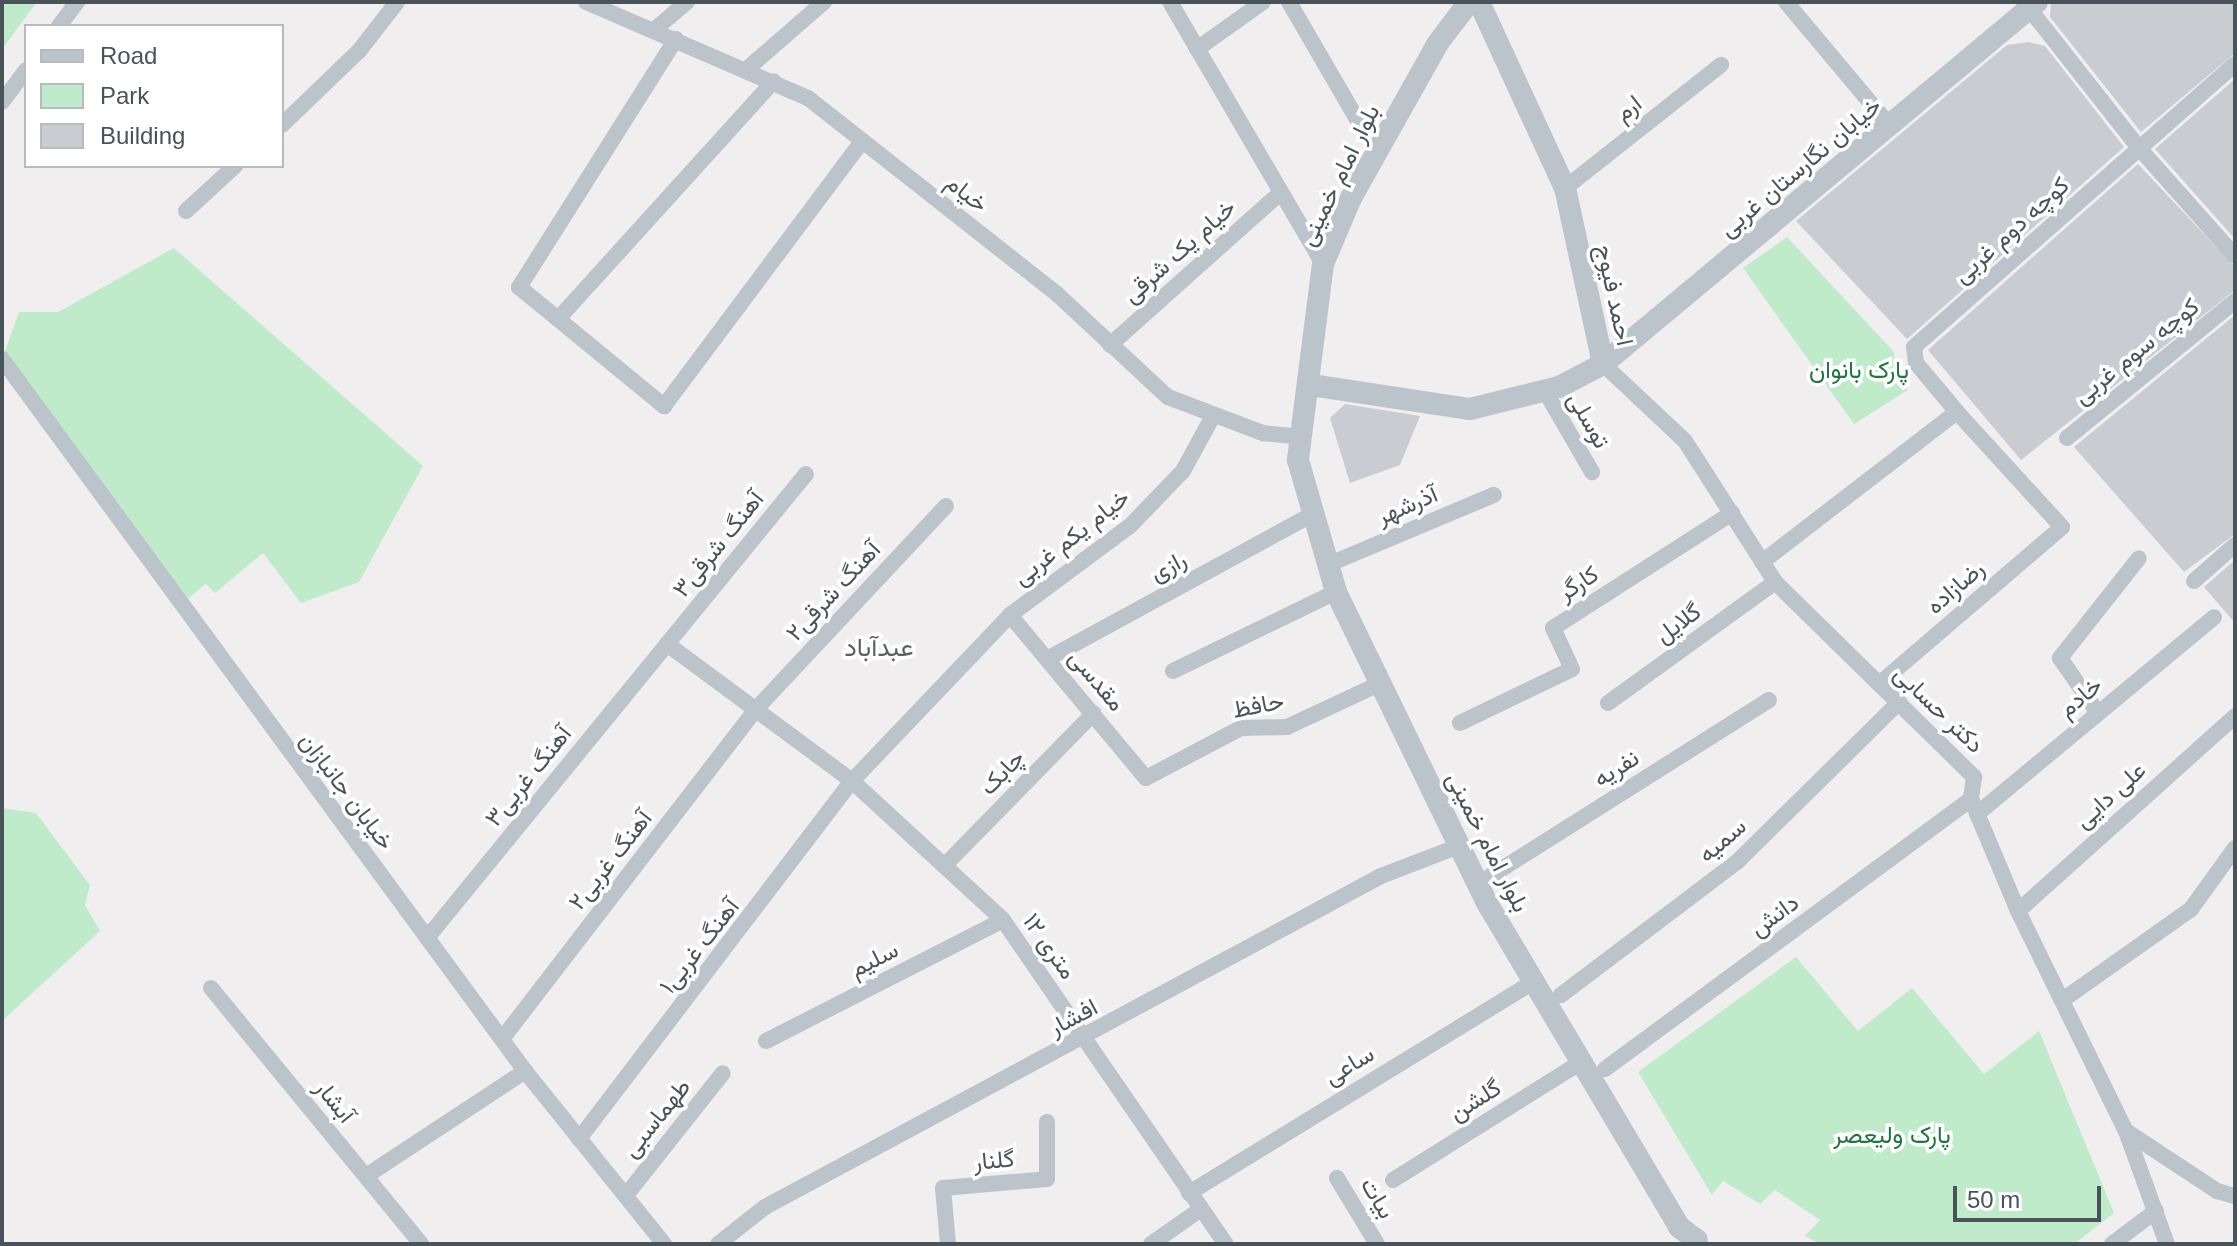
<!DOCTYPE html>
<meta charset="utf-8">
<style>
body{margin:0}
#map{position:relative;width:2237px;height:1246px;overflow:hidden;background:#f1eeef;font-family:Helvetica,Vazirmatn,sans-serif}
div>[style]{position:absolute}
[style*='--x']{left:calc(var(--x)*1px);top:calc(var(--y)*1px);width:calc(var(--w)*1px);rotate:calc(var(--a)*1deg)}
.green>*{inset:0;background:#c0ebcb}
.building>*{inset:0;background:#c9ccd1}
.minor>*{height:16px;margin:-8px;padding:0 8px;transform-origin:8px;border-radius:8px;background:#bbc4ca}
.tertiary>*{height:22px;margin:-11px;padding:0 11px;transform-origin:11px;border-radius:11px;background:#bbc4ca}
span{translate:-50% -50%;white-space:nowrap;text-align:center;line-height:1.15;-webkit-text-stroke:7px #fff;paint-order:stroke}
.street-label{font-size:24px;color:#48545a}
.park-label{font-size:24px;color:#1e763f}
.neighbourhood-label{font-size:26px;color:#5b6063}
.frame{position:absolute;inset:0;border:4px solid #48545a;pointer-events:none}
.legend{position:absolute;left:24px;top:24px;width:260px;height:144px;box-sizing:border-box;background:#fff;border:2px solid #b6bbbd;margin:0;padding:10px 14px;list-style:none;font-size:24px;color:#48545a}
.legend li{display:flex;align-items:center;gap:16px;height:40px}
.legend b{width:40px;border:2px solid #b6bbbd}
.scale{position:absolute;left:1953px;top:1186px;width:148px;height:36px;box-sizing:border-box;border:4px solid #48545a;border-top:0;padding-left:10px;font-size:24px;line-height:28px;white-space:nowrap;color:#48545a;-webkit-text-stroke:6px #fff;paint-order:stroke}
</style>
<div id="map">
<div class="green">
<div style="clip-path:polygon(2px 2px,37px 2px,2px 49px)"></div>
<div style="clip-path:polygon(1787px 237px,1894px 352px,1896px 377px,1908px 390px,1854px 424px,1743px 268px)"></div>
<div style="clip-path:polygon(174px 248px,423px 466px,359px 582px,301px 603px,263px 553px,215px 593px,206px 584px,186px 600px,5px 351px,19px 312px,58px 312px)"></div>
<div style="clip-path:polygon(2px 808px,36px 813px,90px 885px,85px 905px,100px 931px,2px 1021px)"></div>
<div style="clip-path:polygon(1796px 957px,1858px 1031px,1912px 988px,1984px 1074px,2039px 1031px,2114px 1213px,2074px 1244px,1821px 1244px,1805px 1236px,1820px 1220px,1775px 1190px,1760px 1204px,1723px 1181px,1712px 1195px,1638px 1072px)"></div>
</div>
<div class="building">
<div style="clip-path:polygon(2051px 2px,2235px 2px,2235px 53px,2141px 132px,2050px 17px)"></div>
<div style="clip-path:polygon(2029px 42px,2045px 46px,2124px 147px,1907px 339px,1796px 221px,2007px 45px)"></div>
<div style="clip-path:polygon(2235px 79px,2235px 239px,2155px 149px)"></div>
<div style="clip-path:polygon(2138px 164px,2235px 267px,2235px 290px,2021px 460px,1928px 350px)"></div>
<div style="clip-path:polygon(2235px 315px,2235px 534px,2184px 572px,2074px 447px)"></div>
<div style="clip-path:polygon(1345px 404px,1420px 416px,1400px 465px,1350px 483px,1330px 418px)"></div>
<div style="clip-path:polygon(2235px 560px,2235px 623px,2204px 587px)"></div>
</div>
<div class="minor">
<div style="--x:586;--y:2;--w:242;--a:23.4"></div>
<div style="--x:808;--y:98;--w:317;--a:38.2"></div>
<div style="--x:1057;--y:294;--w:151;--a:42.9"></div>
<div style="--x:1168;--y:397;--w:102;--a:20.8"></div>
<div style="--x:1263;--y:433;--w:39;--a:6"></div>
<div style="--x:1170;--y:2;--w:303;--a:59.7"></div>
<div style="--x:1289;--y:2;--w:146;--a:59.9"></div>
<div style="--x:1786;--y:2;--w:162;--a:50"></div>
<div style="--x:2024;--y:2;--w:186;--a:51.8"></div>
<div style="--x:2139;--y:148;--w:144;--a:48.4"></div>
<div style="--x:59;--y:26;--w:30;--a:-53"></div>
<div style="--x:654;--y:30;--w:43;--a:-40.3"></div>
<div style="--x:676;--y:39;--w:294;--a:122.3"></div>
<div style="--x:519;--y:287;--w:188;--a:39.4"></div>
<div style="--x:664;--y:406;--w:331;--a:-53.2"></div>
<div style="--x:1197;--y:49;--w:81;--a:-35.5"></div>
<div style="--x:748;--y:68;--w:101;--a:-41"></div>
<div style="--x:2;--y:102;--w:40;--a:-53"></div>
<div style="--x:282;--y:125;--w:107;--a:-43.9"></div>
<div style="--x:359;--y:51;--w:62;--a:-52.2"></div>
<div style="--x:1565;--y:188;--w:199;--a:-38.3"></div>
<div style="--x:186;--y:211;--w:67;--a:-42.6"></div>
<div style="--x:558;--y:319;--w:321;--a:-47.8"></div>
<div style="--x:1110;--y:345;--w:227;--a:-41.8"></div>
<div style="--x:2;--y:359;--w:883;--a:53.7"></div>
<div style="--x:525;--y:1071;--w:222;--a:51.2"></div>
<div style="--x:1603;--y:364;--w:112;--a:43.2"></div>
<div style="--x:1685;--y:441;--w:167;--a:57.4"></div>
<div style="--x:1775;--y:582;--w:279;--a:44.4"></div>
<div style="--x:1974;--y:777;--w:22;--a:98"></div>
<div style="--x:1971;--y:799;--w:121;--a:67.2"></div>
<div style="--x:2018;--y:911;--w:245;--a:63.9"></div>
<div style="--x:2126;--y:1131;--w:120;--a:70.1"></div>
<div style="--x:1545;--y:391;--w:94;--a:59.9"></div>
<div style="--x:2067;--y:438;--w:217;--a:-39.2"></div>
<div style="--x:1339;--y:560;--w:168;--a:-22.8"></div>
<div style="--x:1762;--y:562;--w:246;--a:-37.6"></div>
<div style="--x:2194;--y:581;--w:55;--a:-41.3"></div>
<div style="--x:1010;--y:615;--w:212;--a:50.2"></div>
<div style="--x:1146;--y:778;--w:107;--a:-27.8"></div>
<div style="--x:1241;--y:728;--w:46;--a:-1.2"></div>
<div style="--x:1287;--y:727;--w:104;--a:-25.1"></div>
<div style="--x:667;--y:644;--w:230;--a:36.5"></div>
<div style="--x:852;--y:781;--w:205;--a:42.6"></div>
<div style="--x:1003;--y:920;--w:393;--a:55.5"></div>
<div style="--x:1047;--y:659;--w:301;--a:-28.6"></div>
<div style="--x:1173;--y:671;--w:181;--a:-25.9"></div>
<div style="--x:1879;--y:684;--w:241;--a:-40.6"></div>
<div style="--x:2062;--y:527;--w:156;--a:-132.4"></div>
<div style="--x:1957;--y:412;--w:64;--a:-129.9"></div>
<div style="--x:1916;--y:363;--w:16;--a:-97"></div>
<div style="--x:1914;--y:347;--w:428;--a:-41.4"></div>
<div style="--x:1608;--y:703;--w:206;--a:-35.9"></div>
<div style="--x:2098;--y:713;--w:67;--a:-124.6"></div>
<div style="--x:2060;--y:658;--w:127;--a:-51.7"></div>
<div style="--x:1460;--y:723;--w:124;--a:-25.7"></div>
<div style="--x:1572;--y:669;--w:45;--a:-114.9"></div>
<div style="--x:1553;--y:628;--w:213;--a:-32.7"></div>
<div style="--x:1977;--y:814;--w:308;--a:-39.7"></div>
<div style="--x:946;--y:864;--w:211;--a:-45.6"></div>
<div style="--x:1489;--y:877;--w:331;--a:-32.3"></div>
<div style="--x:2018;--y:911;--w:292;--a:-41.9"></div>
<div style="--x:427;--y:938;--w:599;--a:-50.76"></div>
<div style="--x:211;--y:988;--w:331;--a:50.6"></div>
<div style="--x:1561;--y:995;--w:221;--a:-37.1"></div>
<div style="--x:1737;--y:862;--w:228;--a:-44.6"></div>
<div style="--x:2064;--y:999;--w:156;--a:-35.3"></div>
<div style="--x:2191;--y:909;--w:75;--a:-54.2"></div>
<div style="--x:502;--y:1039;--w:416;--a:-52.4"></div>
<div style="--x:756;--y:709;--w:278;--a:-46.9"></div>
<div style="--x:766;--y:1041;--w:266;--a:-27"></div>
<div style="--x:1605;--y:1069;--w:455;--a:-36.4"></div>
<div style="--x:2126;--y:1131;--w:109;--a:33.4"></div>
<div style="--x:2217;--y:1191;--w:19;--a:16"></div>
<div style="--x:579;--y:1139;--w:450;--a:-52.7"></div>
<div style="--x:852;--y:781;--w:229;--a:-46.4"></div>
<div style="--x:1010;--y:615;--w:149;--a:-36.6"></div>
<div style="--x:1130;--y:526;--w:76;--a:-46.1"></div>
<div style="--x:1183;--y:471;--w:63;--a:-61.4"></div>
<div style="--x:366;--y:1176;--w:191;--a:-33.4"></div>
<div style="--x:1337;--y:1178;--w:77;--a:58.8"></div>
<div style="--x:1393;--y:1180;--w:224;--a:-32.1"></div>
<div style="--x:1189;--y:1193;--w:406;--a:-31.5"></div>
<div style="--x:627;--y:1194;--w:154;--a:-51.6"></div>
<div style="--x:718;--y:1244;--w:60;--a:-38.2"></div>
<div style="--x:765;--y:1207;--w:699;--a:-28.25"></div>
<div style="--x:1381;--y:876;--w:84;--a:-21"></div>
<div style="--x:948;--y:1244;--w:56;--a:-95.1"></div>
<div style="--x:943;--y:1188;--w:104;--a:-4.9"></div>
<div style="--x:1047;--y:1179;--w:57;--a:-90"></div>
<div style="--x:1151;--y:1244;--w:61;--a:-35"></div>
<div style="--x:2112;--y:1244;--w:55;--a:-36.9"></div>
</div>
<div class="tertiary">
<div style="--x:1469;--y:2;--w:51;--a:127.1"></div>
<div style="--x:1438;--y:43;--w:178;--a:119.3"></div>
<div style="--x:1351;--y:198;--w:72;--a:113"></div>
<div style="--x:1323;--y:264;--w:198;--a:97.3"></div>
<div style="--x:1298;--y:460;--w:137;--a:73.9"></div>
<div style="--x:1336;--y:592;--w:346;--a:64.1"></div>
<div style="--x:1487;--y:903;--w:377;--a:59.3"></div>
<div style="--x:1679;--y:1227;--w:22;--a:36"></div>
<div style="--x:1479;--y:2;--w:205;--a:65.2"></div>
<div style="--x:1565;--y:188;--w:180;--a:77.8"></div>
<div style="--x:1311;--y:385;--w:161;--a:8.6"></div>
<div style="--x:1470;--y:409;--w:92;--a:-13.9"></div>
<div style="--x:1559;--y:387;--w:50;--a:-27.6"></div>
<div style="--x:1603;--y:364;--w:565;--a:-39.83"></div>
</div>
<div class="street-label">
<span style="left:1628px;top:108px;rotate:-38deg">ارم</span>
<span style="left:1800px;top:167px;rotate:-40deg">خیابان نگارستان غربی</span>
<span style="left:1339px;top:175px;rotate:-64deg">بلوار امام خمینی</span>
<span style="left:967px;top:193px;rotate:38deg">خیام</span>
<span style="left:2011px;top:230px;rotate:-42deg">کوچه دوم غربی</span>
<span style="left:1179px;top:251px;rotate:-42deg">خیام یک شرقی</span>
<span style="left:1615px;top:295px;rotate:78deg">احمد فیوج</span>
<span style="left:2136px;top:351px;rotate:-39deg">کوچه سوم غربی</span>
<span style="left:1589px;top:420px;rotate:60deg">توسلی</span>
<span style="left:1407px;top:505px;rotate:-23deg">آذرشهر</span>
<span style="left:1071px;top:537px;rotate:-38deg">خیام یکم غربی</span>
<span style="left:718px;top:544px;rotate:-51deg">آهنگ شرقی۳</span>
<span style="left:1168px;top:566px;rotate:-28deg">رازی</span>
<span style="left:1578px;top:583px;rotate:-33deg">کارگر</span>
<span style="left:1955px;top:587px;rotate:-41deg">رضازاده</span>
<span style="left:833px;top:591px;rotate:-47deg">آهنگ شرقی۲</span>
<span style="left:1678px;top:623px;rotate:-36deg">گلایل</span>
<span style="left:1097px;top:680px;rotate:50deg">مقدسی</span>
<span style="left:2080px;top:697px;rotate:-40deg">خادم</span>
<span style="left:1258px;top:705px;rotate:-11deg">حافظ</span>
<span style="left:1939px;top:709px;rotate:44deg">دکتر حسابی</span>
<span style="left:1616px;top:768px;rotate:-32deg">نفریه</span>
<span style="left:1002px;top:772px;rotate:-46deg">چابک</span>
<span style="left:528px;top:776px;rotate:-51deg">آهنگ غربی۳</span>
<span style="left:347px;top:791px;rotate:53deg">خیابان جانبازان</span>
<span style="left:2110px;top:795px;rotate:-42deg">علی دایی</span>
<span style="left:1722px;top:840px;rotate:-41deg">سمیه</span>
<span style="left:1488px;top:842px;rotate:63deg">بلوار امام خمینی</span>
<span style="left:610px;top:860px;rotate:-52deg">آهنگ غربی۲</span>
<span style="left:1774px;top:915px;rotate:-36deg">دانش</span>
<span style="left:699px;top:946px;rotate:-52deg">آهنگ غربی۱</span>
<span style="left:1050px;top:946px;rotate:55deg">۱۲ متری</span>
<span style="left:874px;top:959px;rotate:-27deg">سلیم</span>
<span style="left:1073px;top:1017px;rotate:-28deg">افشار</span>
<span style="left:1349px;top:1065px;rotate:-31deg">ساعی</span>
<span style="left:1475px;top:1100px;rotate:-32deg">گلشن</span>
<span style="left:335px;top:1101px;rotate:51deg">آبشار</span>
<span style="left:656px;top:1118px;rotate:-51deg">طهماسبی</span>
<span style="left:994px;top:1160px;rotate:-5deg">گلنار</span>
<span style="left:1378px;top:1198px;rotate:59deg">بیات</span>
</div>
<div class="park-label">
<span style="left:1859px;top:370px">پارک بانوان</span>
<span style="left:1892px;top:1135px">پارک ولیعصر</span>
</div>
<div class="neighbourhood-label">
<span style="left:879px;top:648px">عبدآباد</span>
</div>
<div class="frame"></div>
<ul class="legend">
<li><b style="height:10px;background:#bbc4ca"></b>Road</li>
<li><b style="height:22px;background:#c0ebcb"></b>Park</li>
<li><b style="height:22px;background:#c9ccd1"></b>Building</li>
</ul>
<div class="scale">50 m</div>
</div>
